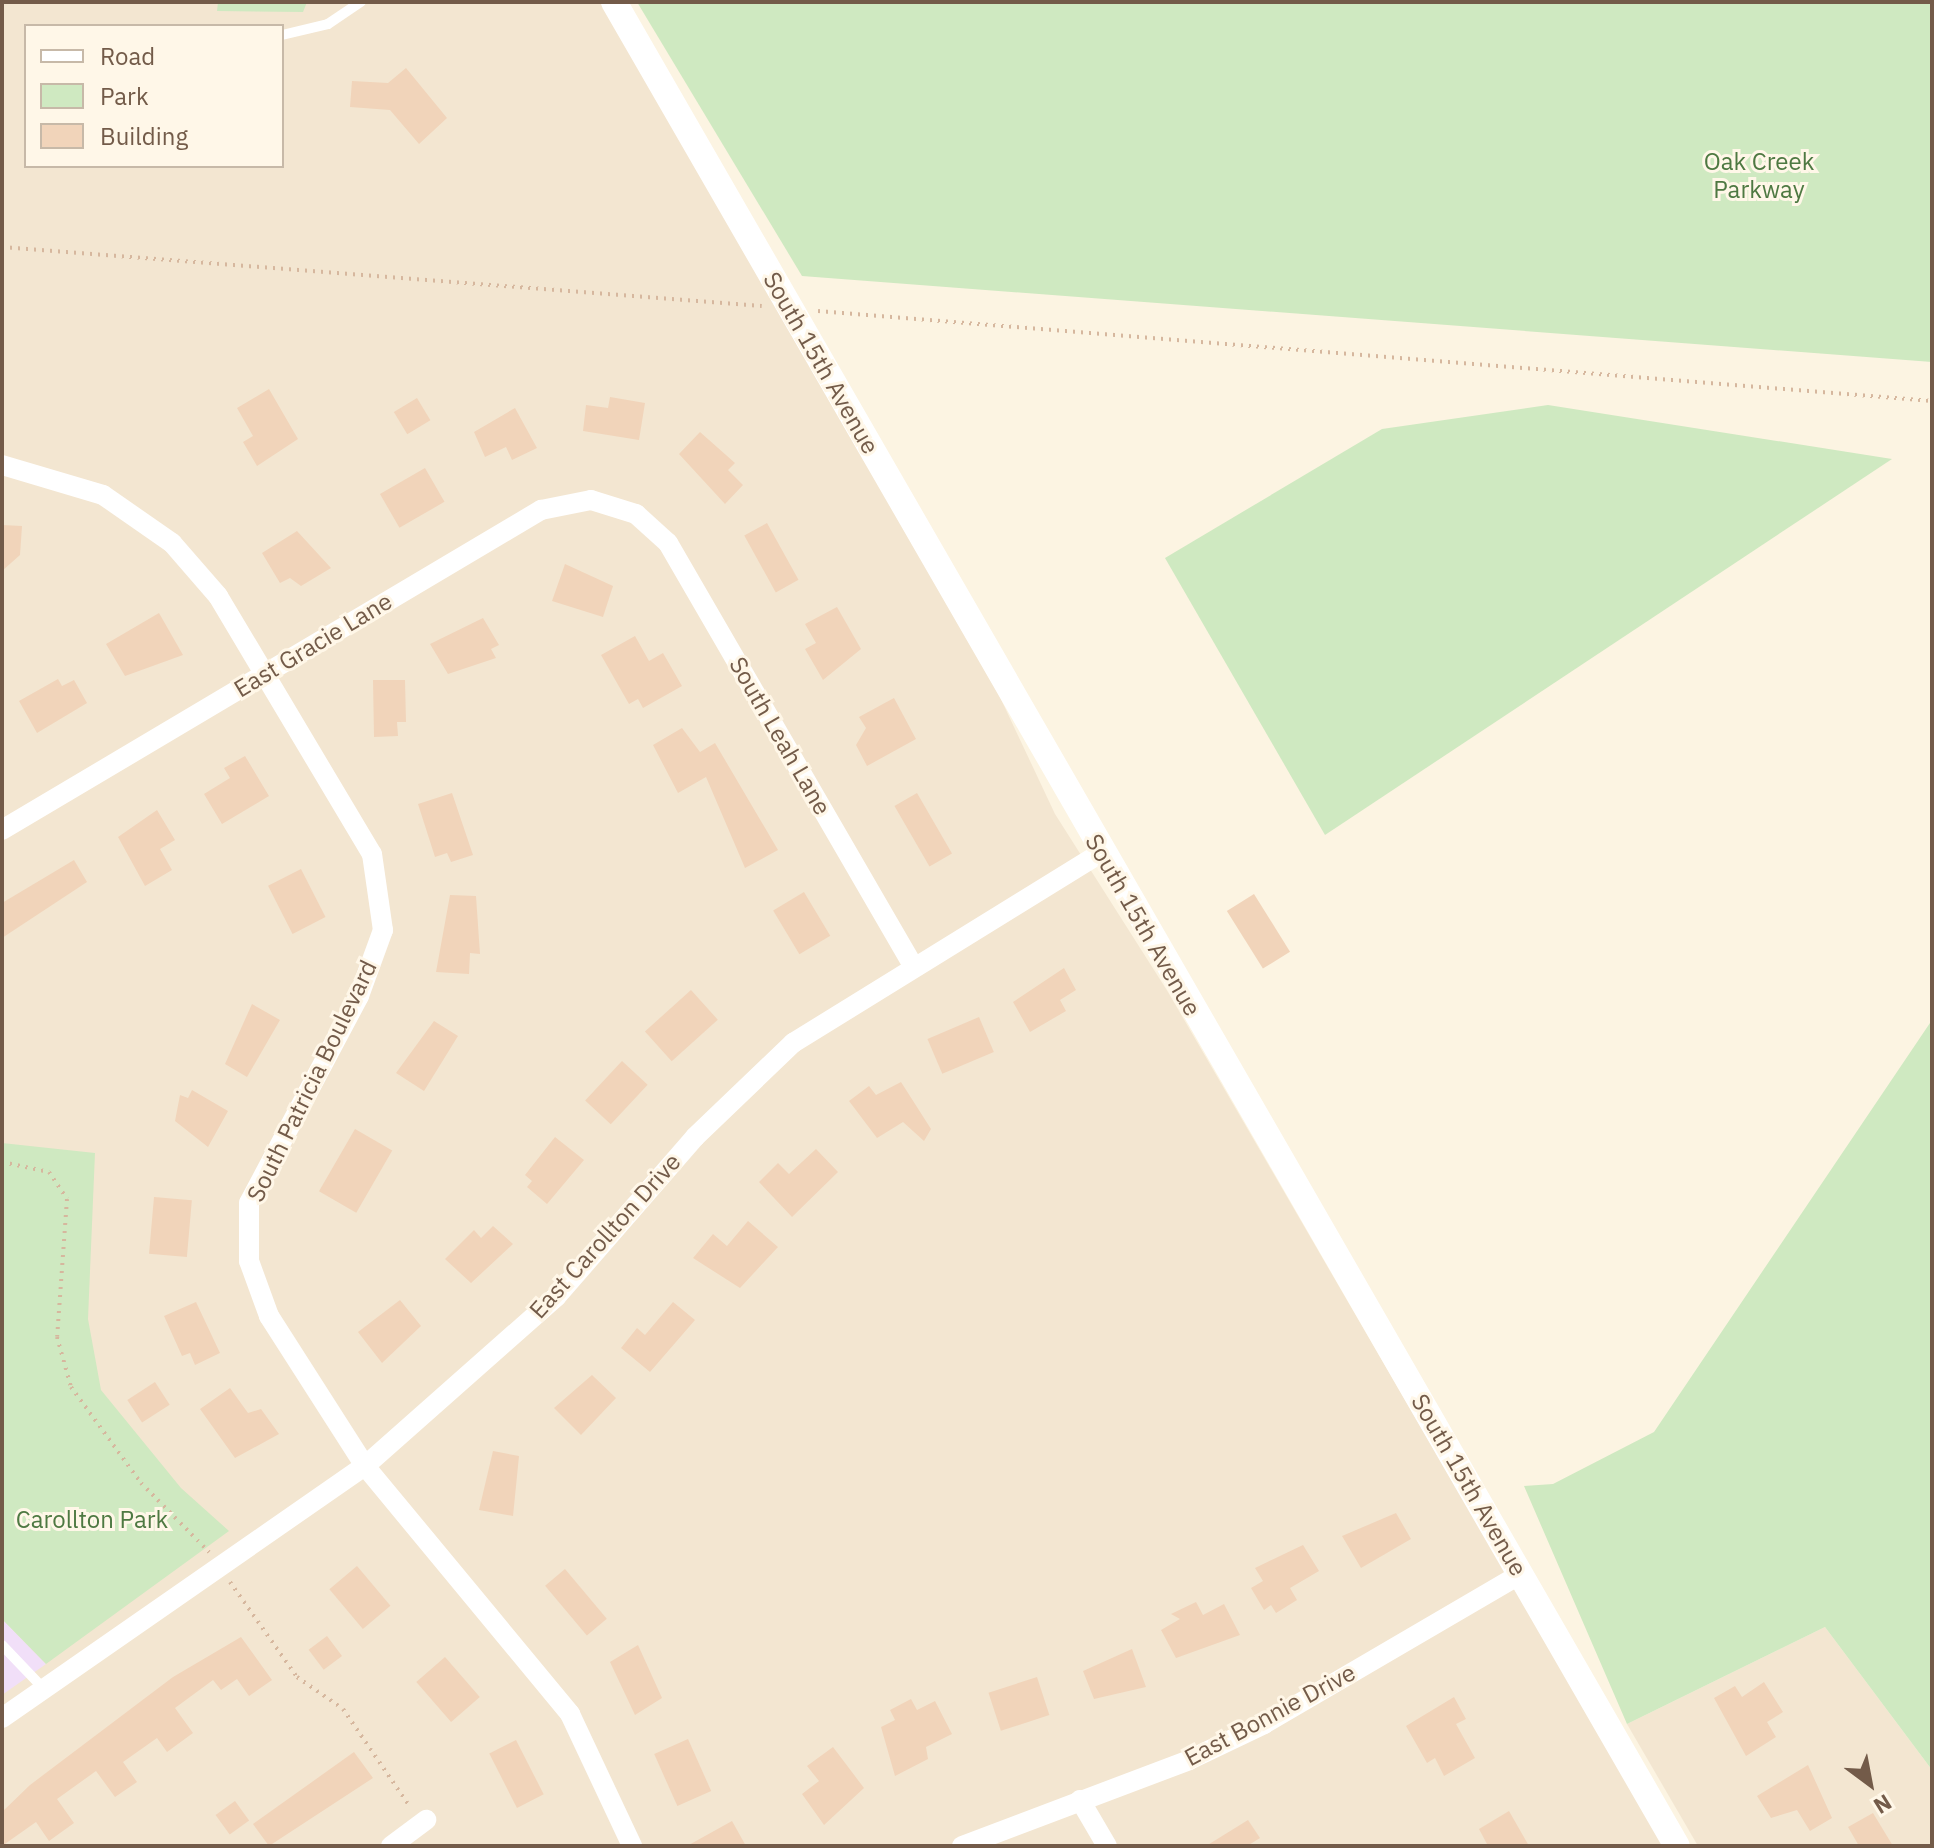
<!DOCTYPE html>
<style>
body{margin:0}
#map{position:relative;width:1934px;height:1848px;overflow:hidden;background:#fcf4e2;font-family:"IBM Plex Sans",sans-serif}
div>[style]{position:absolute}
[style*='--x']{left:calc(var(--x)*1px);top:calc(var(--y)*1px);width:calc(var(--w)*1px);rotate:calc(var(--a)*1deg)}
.residential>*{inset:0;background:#f3e6d1}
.education>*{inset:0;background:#f1dff8}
.green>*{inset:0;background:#cfe9c1}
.building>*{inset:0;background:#f1d4ba;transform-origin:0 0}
.path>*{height:4px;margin-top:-2px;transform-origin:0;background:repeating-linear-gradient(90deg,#d6b79e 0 2px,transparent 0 8px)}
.service>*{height:10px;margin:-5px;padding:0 5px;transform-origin:5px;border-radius:5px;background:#fff}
.minor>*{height:20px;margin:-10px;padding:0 10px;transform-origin:10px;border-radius:10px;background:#fff}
.tertiary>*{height:26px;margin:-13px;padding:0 13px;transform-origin:13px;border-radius:13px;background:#fff}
span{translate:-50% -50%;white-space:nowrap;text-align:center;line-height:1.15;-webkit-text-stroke:6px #fff7e8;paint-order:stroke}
.park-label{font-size:24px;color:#4e7942}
.street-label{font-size:24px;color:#735b49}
.frame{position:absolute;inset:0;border:4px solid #735b49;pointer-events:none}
.legend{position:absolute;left:24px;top:24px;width:260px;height:144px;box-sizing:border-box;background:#fff7e8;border:2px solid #c7b9a8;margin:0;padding:10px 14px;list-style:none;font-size:24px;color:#735b49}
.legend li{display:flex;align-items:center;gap:16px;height:40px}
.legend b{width:40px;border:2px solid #c7b9a8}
.north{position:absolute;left:1830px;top:1744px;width:80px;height:80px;-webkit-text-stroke:6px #fff7e8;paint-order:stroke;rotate:148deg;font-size:22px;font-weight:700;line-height:32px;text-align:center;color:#735b49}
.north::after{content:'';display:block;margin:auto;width:28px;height:36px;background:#735b49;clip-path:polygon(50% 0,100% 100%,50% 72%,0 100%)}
</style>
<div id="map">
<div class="residential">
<div style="clip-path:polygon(evenodd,2px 2px,600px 2px,999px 695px,1055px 814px,1168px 992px,1664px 1846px,2px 1846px,2px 2px,26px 26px,282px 26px,282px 166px,26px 166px,26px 26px)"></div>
<div style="clip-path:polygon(1825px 1627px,1932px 1770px,1932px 1846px,1698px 1846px,1627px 1724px)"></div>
</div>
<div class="education">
<div style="clip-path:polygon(2px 1619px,46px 1664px,2px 1695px)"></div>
</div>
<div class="green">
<div style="clip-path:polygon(218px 2px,307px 2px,303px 12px,217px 11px)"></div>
<div style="clip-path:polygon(637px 2px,1932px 2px,1932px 362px,802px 276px)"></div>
<div style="clip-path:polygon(1548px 405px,1892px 459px,1325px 835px,1165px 558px,1382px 429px)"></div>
<div style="clip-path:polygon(1932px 1020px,1932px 1770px,1825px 1627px,1627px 1724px,1524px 1486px,1553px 1484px,1654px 1432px)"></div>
<div style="clip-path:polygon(2px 1143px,95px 1153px,88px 1319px,101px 1390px,181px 1488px,229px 1531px,46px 1664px,2px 1619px)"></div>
</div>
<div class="building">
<div style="clip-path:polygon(406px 68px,447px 118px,419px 144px,390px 110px,350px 107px,352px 81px,388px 83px)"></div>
<div style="clip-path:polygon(269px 389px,298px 439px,257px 466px,243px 442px,253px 436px,237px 408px)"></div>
<div style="clip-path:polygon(610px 397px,645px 403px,639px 440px,583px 431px,586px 405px,608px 408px)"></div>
<div style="left:417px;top:398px;width:26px;height:27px;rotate:59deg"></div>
<div style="clip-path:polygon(515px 408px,537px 448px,512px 460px,506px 447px,485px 457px,474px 432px)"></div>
<div style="clip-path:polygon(700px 432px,735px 463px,728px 470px,743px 485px,725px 504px,679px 454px)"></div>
<div style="left:425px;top:468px;width:39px;height:52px;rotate:60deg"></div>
<div style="left:767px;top:523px;width:65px;height:26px;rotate:61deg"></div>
<div style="clip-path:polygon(2px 525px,22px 526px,20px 555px,2px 571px)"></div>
<div style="clip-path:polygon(297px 531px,331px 568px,301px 586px,290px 578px,280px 583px,262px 553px)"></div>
<div style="clip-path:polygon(565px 564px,613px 586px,603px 617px,552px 601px)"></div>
<div style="clip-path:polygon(837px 607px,861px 649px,823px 680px,805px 649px,816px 643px,805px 624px)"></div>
<div style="clip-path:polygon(159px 613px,183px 655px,125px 676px,106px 644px)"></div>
<div style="clip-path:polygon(483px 618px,499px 645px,491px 649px,496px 658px,448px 674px,430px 644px)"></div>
<div style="clip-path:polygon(635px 636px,649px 661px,663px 653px,682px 686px,643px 708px,638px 699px,629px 704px,601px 655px)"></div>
<div style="clip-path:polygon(58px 679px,62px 686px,74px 680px,87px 703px,37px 733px,19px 701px)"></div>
<div style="clip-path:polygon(373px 680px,405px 680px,406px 722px,397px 722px,398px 736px,374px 737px)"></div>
<div style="clip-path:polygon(894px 698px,916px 739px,867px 766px,856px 745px,866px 728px,859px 717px)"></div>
<div style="clip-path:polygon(682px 728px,700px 752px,715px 743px,778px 850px,745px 868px,706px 777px,678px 793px,653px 745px)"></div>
<div style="clip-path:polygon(245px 756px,269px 796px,222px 824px,204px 794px,230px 778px,224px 768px)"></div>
<div style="clip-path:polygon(452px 793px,473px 855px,451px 862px,447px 853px,435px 857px,418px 804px)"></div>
<div style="left:917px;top:793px;width:70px;height:26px;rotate:60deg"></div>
<div style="clip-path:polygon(157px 810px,175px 840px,160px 849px,172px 870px,145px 886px,118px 837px)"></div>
<div style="clip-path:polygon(74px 860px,87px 882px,2px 938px,2px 903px)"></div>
<div style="left:301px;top:869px;width:54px;height:37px;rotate:63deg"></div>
<div style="left:804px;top:892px;width:51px;height:36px;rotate:59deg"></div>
<div style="left:1254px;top:894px;width:68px;height:32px;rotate:58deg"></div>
<div style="clip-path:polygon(450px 895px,476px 896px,480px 954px,470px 953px,469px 974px,436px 972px)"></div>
<div style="clip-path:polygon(1064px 968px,1076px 990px,1060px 1000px,1066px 1011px,1030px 1032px,1013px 1002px)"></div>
<div style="left:691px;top:990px;width:40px;height:62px;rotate:48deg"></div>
<div style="clip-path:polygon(252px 1004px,280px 1020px,247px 1077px,225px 1064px)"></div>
<div style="left:979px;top:1017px;width:38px;height:56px;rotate:67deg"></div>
<div style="clip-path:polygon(434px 1021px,458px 1036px,424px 1091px,396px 1073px)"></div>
<div style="left:622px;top:1061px;width:35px;height:54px;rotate:43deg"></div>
<div style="clip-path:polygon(901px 1082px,931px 1129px,924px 1141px,903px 1122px,877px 1138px,849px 1101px,869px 1086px,876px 1095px)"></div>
<div style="clip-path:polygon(192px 1090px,228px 1111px,208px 1147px,175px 1121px,180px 1095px,188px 1098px)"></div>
<div style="left:355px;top:1129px;width:43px;height:72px;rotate:30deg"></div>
<div style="clip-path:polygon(555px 1137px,584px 1160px,547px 1204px,527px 1187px,532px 1181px,525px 1175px)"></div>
<div style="clip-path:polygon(816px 1149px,838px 1172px,792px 1217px,759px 1182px,778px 1163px,789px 1174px)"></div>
<div style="left:154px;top:1197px;width:38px;height:57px;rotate:5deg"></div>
<div style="clip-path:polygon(748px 1221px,778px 1247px,740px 1288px,693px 1258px,713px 1234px,727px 1246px)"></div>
<div style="clip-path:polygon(493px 1226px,513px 1244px,471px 1283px,445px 1259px,474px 1230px,481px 1238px)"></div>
<div style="clip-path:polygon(400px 1300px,421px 1326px,382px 1363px,358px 1332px)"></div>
<div style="clip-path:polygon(196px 1302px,220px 1353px,195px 1365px,190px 1353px,182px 1356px,164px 1316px)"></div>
<div style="clip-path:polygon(673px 1302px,695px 1320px,650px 1372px,621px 1348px,637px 1328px,645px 1335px)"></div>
<div style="clip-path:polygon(592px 1375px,616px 1398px,581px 1435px,554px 1408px)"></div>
<div style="left:155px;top:1382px;width:27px;height:33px;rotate:57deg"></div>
<div style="clip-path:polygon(230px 1388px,248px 1413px,261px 1409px,279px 1434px,235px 1458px,200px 1409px)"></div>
<div style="clip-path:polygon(493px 1451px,519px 1456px,513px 1516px,479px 1510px)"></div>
<div style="clip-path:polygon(1396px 1513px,1411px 1539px,1361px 1568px,1342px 1536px)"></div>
<div style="clip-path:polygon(1303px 1545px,1319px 1571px,1290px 1588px,1297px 1600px,1276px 1613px,1271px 1605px,1264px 1610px,1251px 1588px,1263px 1581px,1255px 1568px)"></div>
<div style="left:357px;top:1566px;width:52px;height:36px;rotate:50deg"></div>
<div style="left:565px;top:1569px;width:65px;height:26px;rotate:50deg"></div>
<div style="clip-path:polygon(1196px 1602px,1203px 1615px,1224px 1604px,1240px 1635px,1176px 1658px,1161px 1630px,1180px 1619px,1171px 1614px)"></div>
<div style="left:327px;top:1636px;width:25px;height:23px;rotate:53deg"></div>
<div style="clip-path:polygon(241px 1637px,272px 1680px,249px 1696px,237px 1679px,221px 1690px,213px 1680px,175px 1708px,193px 1733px,167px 1752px,157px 1738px,123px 1762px,137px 1782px,115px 1797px,96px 1771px,57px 1799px,74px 1823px,49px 1841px,36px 1822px,2px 1846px,2px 1812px,30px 1785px,173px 1677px)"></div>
<div style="clip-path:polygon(638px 1645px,662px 1698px,635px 1715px,610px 1662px)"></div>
<div style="clip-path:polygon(1132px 1649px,1146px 1687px,1094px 1699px,1083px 1671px)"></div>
<div style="left:445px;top:1657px;width:53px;height:38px;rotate:49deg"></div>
<div style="left:1037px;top:1677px;width:40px;height:51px;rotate:72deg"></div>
<div style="clip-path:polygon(1764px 1682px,1783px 1712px,1767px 1722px,1776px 1737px,1746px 1756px,1714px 1698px,1735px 1686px,1742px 1697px)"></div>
<div style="clip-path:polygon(1454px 1697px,1466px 1719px,1456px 1724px,1475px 1758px,1444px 1776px,1435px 1758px,1427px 1763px,1406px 1726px)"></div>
<div style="clip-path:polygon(911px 1699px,917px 1710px,935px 1701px,952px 1734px,926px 1747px,928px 1759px,895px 1776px,881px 1727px,895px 1720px,890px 1710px)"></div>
<div style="left:688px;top:1739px;width:57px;height:37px;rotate:66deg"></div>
<div style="left:516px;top:1740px;width:61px;height:30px;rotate:63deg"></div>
<div style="clip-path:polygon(833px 1747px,864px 1788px,824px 1825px,802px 1794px,819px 1781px,807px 1766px)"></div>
<div style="clip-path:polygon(354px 1752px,373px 1778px,269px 1846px,253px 1824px)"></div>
<div style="clip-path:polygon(1808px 1765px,1832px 1818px,1810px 1831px,1797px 1810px,1771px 1818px,1757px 1796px)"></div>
<div style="left:235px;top:1801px;width:24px;height:24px;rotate:54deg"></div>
<div style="clip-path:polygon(1509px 1811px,1529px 1846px,1488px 1846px,1479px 1829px)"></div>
<div style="clip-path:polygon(1873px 1813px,1893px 1846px,1859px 1846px,1848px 1827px)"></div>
<div style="clip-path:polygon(1248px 1820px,1260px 1838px,1247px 1846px,1206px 1846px)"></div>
<div style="clip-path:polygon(732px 1821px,746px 1846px,687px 1846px)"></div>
</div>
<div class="path">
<div style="--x:2;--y:247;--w:762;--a:4.44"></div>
<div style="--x:818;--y:311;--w:1118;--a:4.62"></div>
<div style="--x:2;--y:1162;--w:48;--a:12"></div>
<div style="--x:49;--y:1172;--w:32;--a:56"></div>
<div style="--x:67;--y:1199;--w:138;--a:94.1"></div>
<div style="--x:57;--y:1337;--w:52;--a:74.4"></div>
<div style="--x:71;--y:1387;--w:119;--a:53.9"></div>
<div style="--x:141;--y:1483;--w:97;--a:45.4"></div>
<div style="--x:230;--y:1582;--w:116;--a:54.8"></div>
<div style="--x:297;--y:1677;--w:56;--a:34.8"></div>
<div style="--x:343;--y:1709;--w:119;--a:55.6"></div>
</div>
<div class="service">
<div style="--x:282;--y:35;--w:47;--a:-13.4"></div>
<div style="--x:328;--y:24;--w:40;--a:-34"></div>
<div style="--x:2;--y:1645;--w:61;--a:46.3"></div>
</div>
<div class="minor">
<div style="--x:2;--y:465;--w:105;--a:16.5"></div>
<div style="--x:103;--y:495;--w:84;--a:34.8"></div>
<div style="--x:172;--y:543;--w:70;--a:49"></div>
<div style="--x:218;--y:596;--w:300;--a:59.2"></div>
<div style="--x:372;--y:854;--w:77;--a:81.8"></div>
<div style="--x:383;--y:930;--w:70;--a:110"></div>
<div style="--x:359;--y:996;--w:234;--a:118"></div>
<div style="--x:249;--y:1203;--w:58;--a:90"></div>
<div style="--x:249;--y:1261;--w:59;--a:70"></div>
<div style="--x:269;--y:1316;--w:178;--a:57.4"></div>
<div style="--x:365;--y:1466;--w:322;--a:50.4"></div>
<div style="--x:570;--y:1714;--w:146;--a:64.8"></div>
<div style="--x:2;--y:830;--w:627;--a:-30.7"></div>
<div style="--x:541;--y:510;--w:51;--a:-11.3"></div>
<div style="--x:591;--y:500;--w:47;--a:17.3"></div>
<div style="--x:636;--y:514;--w:43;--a:42.2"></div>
<div style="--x:668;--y:543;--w:489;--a:59.9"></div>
<div style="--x:2;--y:1718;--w:442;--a:-34.8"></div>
<div style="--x:365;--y:1466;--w:255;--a:-41.5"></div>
<div style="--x:556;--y:1297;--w:212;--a:-49"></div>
<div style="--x:695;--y:1137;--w:136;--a:-43.8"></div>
<div style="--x:793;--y:1043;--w:362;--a:-31.7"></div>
<div style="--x:1080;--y:1800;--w:53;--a:59.6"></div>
<div style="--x:391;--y:1846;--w:44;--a:-36.6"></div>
<div style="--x:962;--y:1846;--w:243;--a:-20.7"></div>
<div style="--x:1189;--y:1760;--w:83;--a:-25.6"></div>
<div style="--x:1264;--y:1724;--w:298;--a:-30.3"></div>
</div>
<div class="tertiary">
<div style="--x:614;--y:2;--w:2128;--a:60.04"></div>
</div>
<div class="park-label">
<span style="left:1759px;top:176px">Oak Creek<br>Parkway</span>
<span style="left:92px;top:1520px">Carollton Park</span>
</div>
<div class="street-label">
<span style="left:821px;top:363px;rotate:60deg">South 15th Avenue</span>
<span style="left:313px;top:645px;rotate:-31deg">East Gracie Lane</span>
<span style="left:780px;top:736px;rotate:60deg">South Leah Lane</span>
<span style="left:1143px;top:925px;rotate:60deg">South 15th Avenue</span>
<span style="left:312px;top:1081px;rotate:-64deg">South Patricia Boulevard</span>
<span style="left:605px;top:1236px;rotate:-48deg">East Carollton Drive</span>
<span style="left:1469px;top:1485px;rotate:60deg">South 15th Avenue</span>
<span style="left:1270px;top:1715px;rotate:-28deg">East Bonnie Drive</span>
</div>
<div class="frame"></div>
<ul class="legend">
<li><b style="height:10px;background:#fff"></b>Road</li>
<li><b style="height:22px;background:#cfe9c1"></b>Park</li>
<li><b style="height:22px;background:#f1d4ba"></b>Building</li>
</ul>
<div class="north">N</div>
</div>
